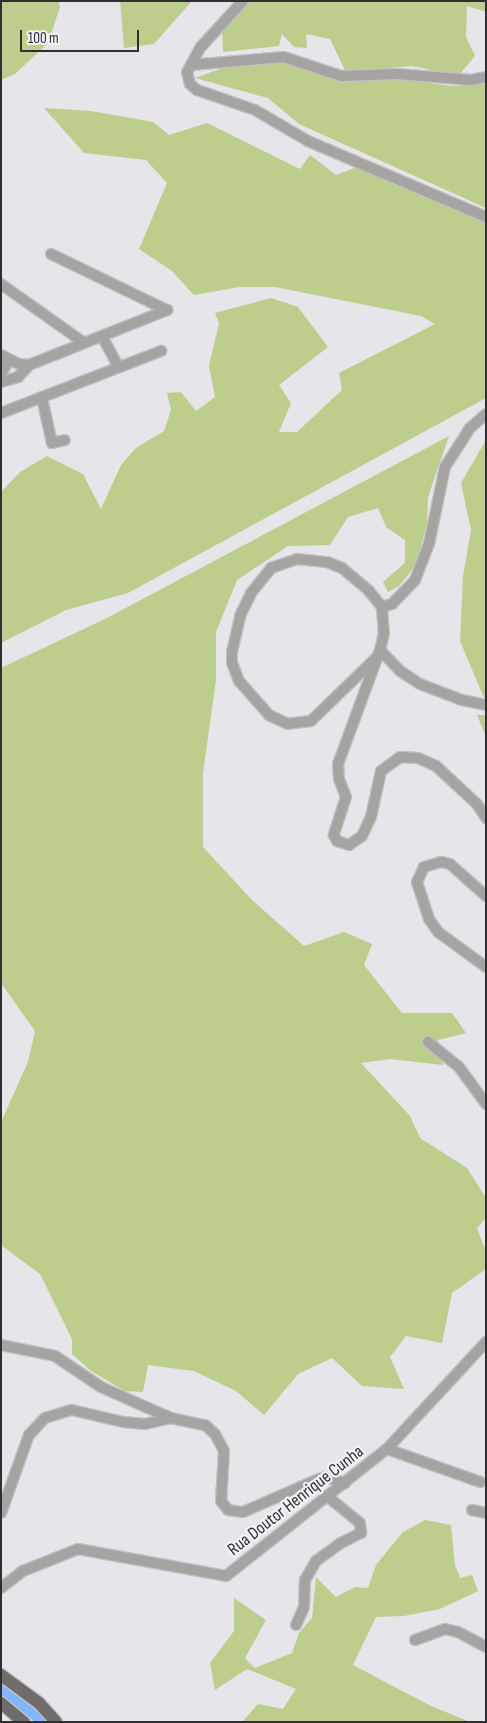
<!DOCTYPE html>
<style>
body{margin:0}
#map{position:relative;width:487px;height:1723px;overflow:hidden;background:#e5e5ea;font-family:"Sofia Sans Condensed",sans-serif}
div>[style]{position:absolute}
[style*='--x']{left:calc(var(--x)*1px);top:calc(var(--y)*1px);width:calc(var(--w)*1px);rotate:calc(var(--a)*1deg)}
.green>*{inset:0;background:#bdcd8c}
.river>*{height:14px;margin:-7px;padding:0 7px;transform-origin:7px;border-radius:7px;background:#81b6ff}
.roads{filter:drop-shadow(1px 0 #c1c1c5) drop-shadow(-1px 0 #c1c1c5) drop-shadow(0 1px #c1c1c5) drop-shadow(0 -1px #c1c1c5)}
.minor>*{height:10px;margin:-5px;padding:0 5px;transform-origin:5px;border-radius:5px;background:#a6a3a3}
.major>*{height:12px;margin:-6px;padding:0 6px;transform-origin:6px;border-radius:6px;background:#716c6c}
span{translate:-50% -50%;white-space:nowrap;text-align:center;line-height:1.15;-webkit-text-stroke:4.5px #f2f2f7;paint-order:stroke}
.street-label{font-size:18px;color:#2f2f31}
.frame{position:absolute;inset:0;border:2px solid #2f2f31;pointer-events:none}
.scale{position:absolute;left:20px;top:30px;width:119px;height:22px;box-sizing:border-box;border:2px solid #2f2f31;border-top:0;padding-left:6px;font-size:15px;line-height:18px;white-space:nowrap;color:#2f2f31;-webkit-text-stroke:4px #f2f2f7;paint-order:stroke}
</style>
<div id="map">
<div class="green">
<div style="clip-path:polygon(1px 1px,58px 1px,60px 7px,48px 43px,15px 74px,1px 80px)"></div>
<div style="clip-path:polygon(120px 1px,192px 1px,154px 44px,124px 48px)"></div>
<div style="clip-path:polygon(246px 1px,486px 1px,486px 12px,467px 6px,466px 37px,475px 56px,458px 76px,412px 66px,346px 72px,330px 39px,306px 34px,307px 48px,294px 47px,282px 34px,279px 46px,223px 52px,222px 27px)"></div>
<div style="clip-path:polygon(292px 56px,336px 80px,393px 78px,451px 86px,486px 84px,486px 208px,299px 124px,268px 98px,195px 78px,228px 66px)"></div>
<div style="clip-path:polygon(44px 108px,91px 111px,153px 122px,169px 135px,207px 123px,300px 169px,310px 155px,336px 175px,357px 167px,486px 223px,486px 398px,128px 593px,66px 610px,1px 643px,1px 492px,20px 472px,47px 456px,83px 474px,101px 509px,121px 465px,136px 448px,164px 431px,171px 410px,167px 393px,181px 392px,196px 411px,215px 397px,209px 366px,219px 323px,215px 313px,271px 298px,298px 307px,328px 347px,279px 385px,291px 403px,279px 432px,297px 432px,342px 390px,339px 373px,435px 324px,421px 316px,275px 287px,239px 287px,194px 295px,172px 271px,139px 249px,167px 183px,146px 160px,84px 153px)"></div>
<div style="clip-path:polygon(449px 436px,428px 497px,427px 524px,416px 565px,399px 586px,388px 592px,383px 582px,405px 563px,405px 540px,386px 527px,378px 508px,348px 517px,330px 545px,288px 546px,237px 580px,216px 632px,216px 680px,203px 773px,203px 847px,252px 900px,304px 946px,344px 932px,372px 944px,364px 965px,402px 1013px,452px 1013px,466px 1033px,438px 1040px,443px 1065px,390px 1059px,361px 1063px,410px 1116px,420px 1138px,467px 1168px,486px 1198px,486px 1218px,477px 1228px,486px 1252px,486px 1269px,452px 1293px,442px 1343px,406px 1336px,390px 1357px,404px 1389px,362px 1386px,332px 1358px,298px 1374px,264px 1415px,236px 1391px,194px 1371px,148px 1365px,143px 1392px,125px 1391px,91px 1371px,72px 1354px,72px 1339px,40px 1274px,1px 1245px,1px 1122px,28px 1062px,35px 1031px,1px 983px,1px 668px,105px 619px)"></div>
<div style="clip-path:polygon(486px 440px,486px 698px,484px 698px,460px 641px,463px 576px,471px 530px,461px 483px)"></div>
<div style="clip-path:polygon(477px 715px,486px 715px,486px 737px)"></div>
<div style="clip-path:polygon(425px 1520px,451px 1525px,455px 1565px,460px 1578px,472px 1575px,478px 1591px,440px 1609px,404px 1616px,376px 1617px,353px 1665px,429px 1705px,470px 1722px,242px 1722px,258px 1704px,283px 1709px,296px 1689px,247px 1669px,215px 1690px,210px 1663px,234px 1631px,234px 1598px,266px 1620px,245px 1658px,255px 1668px,292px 1653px,299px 1633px,312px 1618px,316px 1577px,336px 1597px,355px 1587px,368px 1588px,376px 1565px,403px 1532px)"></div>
</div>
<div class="river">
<div style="--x:1;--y:1686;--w:58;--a:38.7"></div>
</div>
<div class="roads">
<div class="minor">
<div style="--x:243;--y:1;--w:64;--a:132.5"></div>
<div style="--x:200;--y:48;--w:27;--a:118"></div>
<div style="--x:187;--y:72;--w:12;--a:76"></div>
<div style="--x:190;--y:84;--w:9;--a:41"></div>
<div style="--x:197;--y:90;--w:61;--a:19"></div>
<div style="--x:255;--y:110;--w:61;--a:30.3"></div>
<div style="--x:308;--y:141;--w:194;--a:23.1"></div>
<div style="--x:191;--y:65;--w:93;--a:-4.9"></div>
<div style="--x:284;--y:57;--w:60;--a:18.4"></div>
<div style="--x:341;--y:76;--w:56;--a:-2"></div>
<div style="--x:397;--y:74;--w:74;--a:4.6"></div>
<div style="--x:471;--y:80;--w:15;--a:-11"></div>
<div style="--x:51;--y:254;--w:129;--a:25.8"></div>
<div style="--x:1;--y:284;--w:100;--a:35.3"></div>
<div style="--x:102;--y:336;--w:34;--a:62"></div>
<div style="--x:1;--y:355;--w:20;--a:27"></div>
<div style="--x:19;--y:364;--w:10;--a:6"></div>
<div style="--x:1;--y:374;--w:16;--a:-60"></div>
<div style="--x:1;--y:382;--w:18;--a:-16"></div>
<div style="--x:18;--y:377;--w:16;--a:-47"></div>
<div style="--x:29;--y:365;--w:149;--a:-21.7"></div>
<div style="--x:42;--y:398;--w:46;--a:77.5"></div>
<div style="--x:52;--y:443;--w:13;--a:-13"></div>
<div style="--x:1;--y:413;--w:172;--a:-21.2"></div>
<div style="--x:382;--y:607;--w:10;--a:-17"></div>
<div style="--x:392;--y:604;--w:33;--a:-46"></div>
<div style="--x:415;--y:580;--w:39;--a:-69"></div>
<div style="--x:429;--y:544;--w:79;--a:-78.3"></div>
<div style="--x:445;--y:467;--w:46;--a:-57.3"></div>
<div style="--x:470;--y:428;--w:21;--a:-41"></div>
<div style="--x:380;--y:650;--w:29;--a:46"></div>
<div style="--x:400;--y:671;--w:24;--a:33"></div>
<div style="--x:420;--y:684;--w:45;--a:20.9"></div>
<div style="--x:462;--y:700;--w:25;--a:12"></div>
<div style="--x:377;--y:657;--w:92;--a:135.9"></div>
<div style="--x:311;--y:721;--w:23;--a:173"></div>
<div style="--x:288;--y:724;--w:21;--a:-155"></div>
<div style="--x:269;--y:715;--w:45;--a:-131.4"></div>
<div style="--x:239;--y:681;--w:19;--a:-111"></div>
<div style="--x:232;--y:663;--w:11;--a:-90"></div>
<div style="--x:232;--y:652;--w:37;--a:-77"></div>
<div style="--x:240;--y:616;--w:25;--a:-64"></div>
<div style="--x:251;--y:593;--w:32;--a:-51"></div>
<div style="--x:271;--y:568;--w:28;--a:-19"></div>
<div style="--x:297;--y:559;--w:30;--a:6"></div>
<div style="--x:327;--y:562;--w:16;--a:22"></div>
<div style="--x:342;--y:568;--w:35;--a:40"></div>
<div style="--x:369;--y:591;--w:21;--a:51"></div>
<div style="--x:382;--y:607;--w:26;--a:86"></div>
<div style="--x:384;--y:633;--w:17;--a:103"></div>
<div style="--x:380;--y:650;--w:121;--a:110.2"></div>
<div style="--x:338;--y:764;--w:15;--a:86"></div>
<div style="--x:339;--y:779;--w:19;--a:69"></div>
<div style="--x:346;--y:797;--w:40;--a:108"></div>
<div style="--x:334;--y:835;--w:7;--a:63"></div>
<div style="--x:337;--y:841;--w:13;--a:18"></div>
<div style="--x:349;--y:845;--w:16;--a:-35"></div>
<div style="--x:362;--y:836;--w:21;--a:-65"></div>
<div style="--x:371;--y:817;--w:47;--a:-77.7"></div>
<div style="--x:381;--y:771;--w:24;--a:-36"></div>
<div style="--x:400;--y:757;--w:18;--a:3"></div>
<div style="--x:418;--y:758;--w:20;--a:24"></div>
<div style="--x:436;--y:766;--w:56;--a:42.8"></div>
<div style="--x:477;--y:804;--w:17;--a:57"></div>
<div style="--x:486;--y:896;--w:48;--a:-138.4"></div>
<div style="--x:450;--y:864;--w:9;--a:-167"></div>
<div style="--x:441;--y:862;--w:18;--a:164"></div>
<div style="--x:424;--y:867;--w:17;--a:115"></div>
<div style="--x:417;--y:882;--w:39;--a:72"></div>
<div style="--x:429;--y:919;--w:16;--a:55"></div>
<div style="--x:438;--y:932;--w:59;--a:36.1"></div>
<div style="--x:428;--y:1042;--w:40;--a:39"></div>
<div style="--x:459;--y:1067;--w:46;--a:53.9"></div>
<div style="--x:1;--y:1345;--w:55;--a:11.5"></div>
<div style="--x:55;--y:1356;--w:55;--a:34"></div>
<div style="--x:101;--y:1387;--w:51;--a:24.1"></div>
<div style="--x:148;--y:1408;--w:25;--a:23"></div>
<div style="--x:171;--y:1418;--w:35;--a:12"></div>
<div style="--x:205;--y:1425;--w:13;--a:42"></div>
<div style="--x:215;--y:1434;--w:19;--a:62"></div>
<div style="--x:224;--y:1451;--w:50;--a:93.4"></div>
<div style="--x:221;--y:1501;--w:11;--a:52"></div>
<div style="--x:228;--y:1510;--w:15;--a:8"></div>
<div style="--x:243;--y:1512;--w:83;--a:-23.5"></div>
<div style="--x:319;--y:1479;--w:7;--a:-16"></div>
<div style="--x:326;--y:1477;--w:20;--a:18"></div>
<div style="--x:387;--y:1449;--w:99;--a:19.5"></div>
<div style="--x:472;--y:1510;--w:14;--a:12"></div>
<div style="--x:1;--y:1513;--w:83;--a:-70.3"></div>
<div style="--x:29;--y:1435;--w:23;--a:-47"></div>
<div style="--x:45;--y:1418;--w:28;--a:-17"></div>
<div style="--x:72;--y:1410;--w:52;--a:13.2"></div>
<div style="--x:123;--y:1422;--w:22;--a:5"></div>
<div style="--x:145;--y:1424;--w:26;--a:-13"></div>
<div style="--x:1;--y:1588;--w:28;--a:-38"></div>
<div style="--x:23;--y:1571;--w:59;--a:-21.8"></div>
<div style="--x:78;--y:1549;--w:150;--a:10.3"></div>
<div style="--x:226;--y:1576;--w:205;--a:-38.3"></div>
<div style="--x:387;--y:1449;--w:146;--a:-47.2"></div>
<div style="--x:296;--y:1625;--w:20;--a:-66"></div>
<div style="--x:304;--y:1607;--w:27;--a:-88"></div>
<div style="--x:305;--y:1580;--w:22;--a:-60"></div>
<div style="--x:316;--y:1561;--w:29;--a:-36"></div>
<div style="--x:339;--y:1544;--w:25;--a:-27"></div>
<div style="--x:361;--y:1533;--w:10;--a:-96"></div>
<div style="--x:360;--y:1523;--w:43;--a:-140.7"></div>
<div style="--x:415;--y:1640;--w:32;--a:-20"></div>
<div style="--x:445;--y:1629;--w:13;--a:13"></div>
<div style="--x:458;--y:1632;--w:32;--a:28"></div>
</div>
<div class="major">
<div style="--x:1;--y:1675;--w:47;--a:36.4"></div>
<div style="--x:39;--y:1703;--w:25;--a:48"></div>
<div style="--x:1;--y:1703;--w:30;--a:40"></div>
</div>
</div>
<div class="street-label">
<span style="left:296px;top:1501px;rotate:-38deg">Rua Doutor Henrique Cunha</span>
</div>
<div class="frame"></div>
<div class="scale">100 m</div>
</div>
